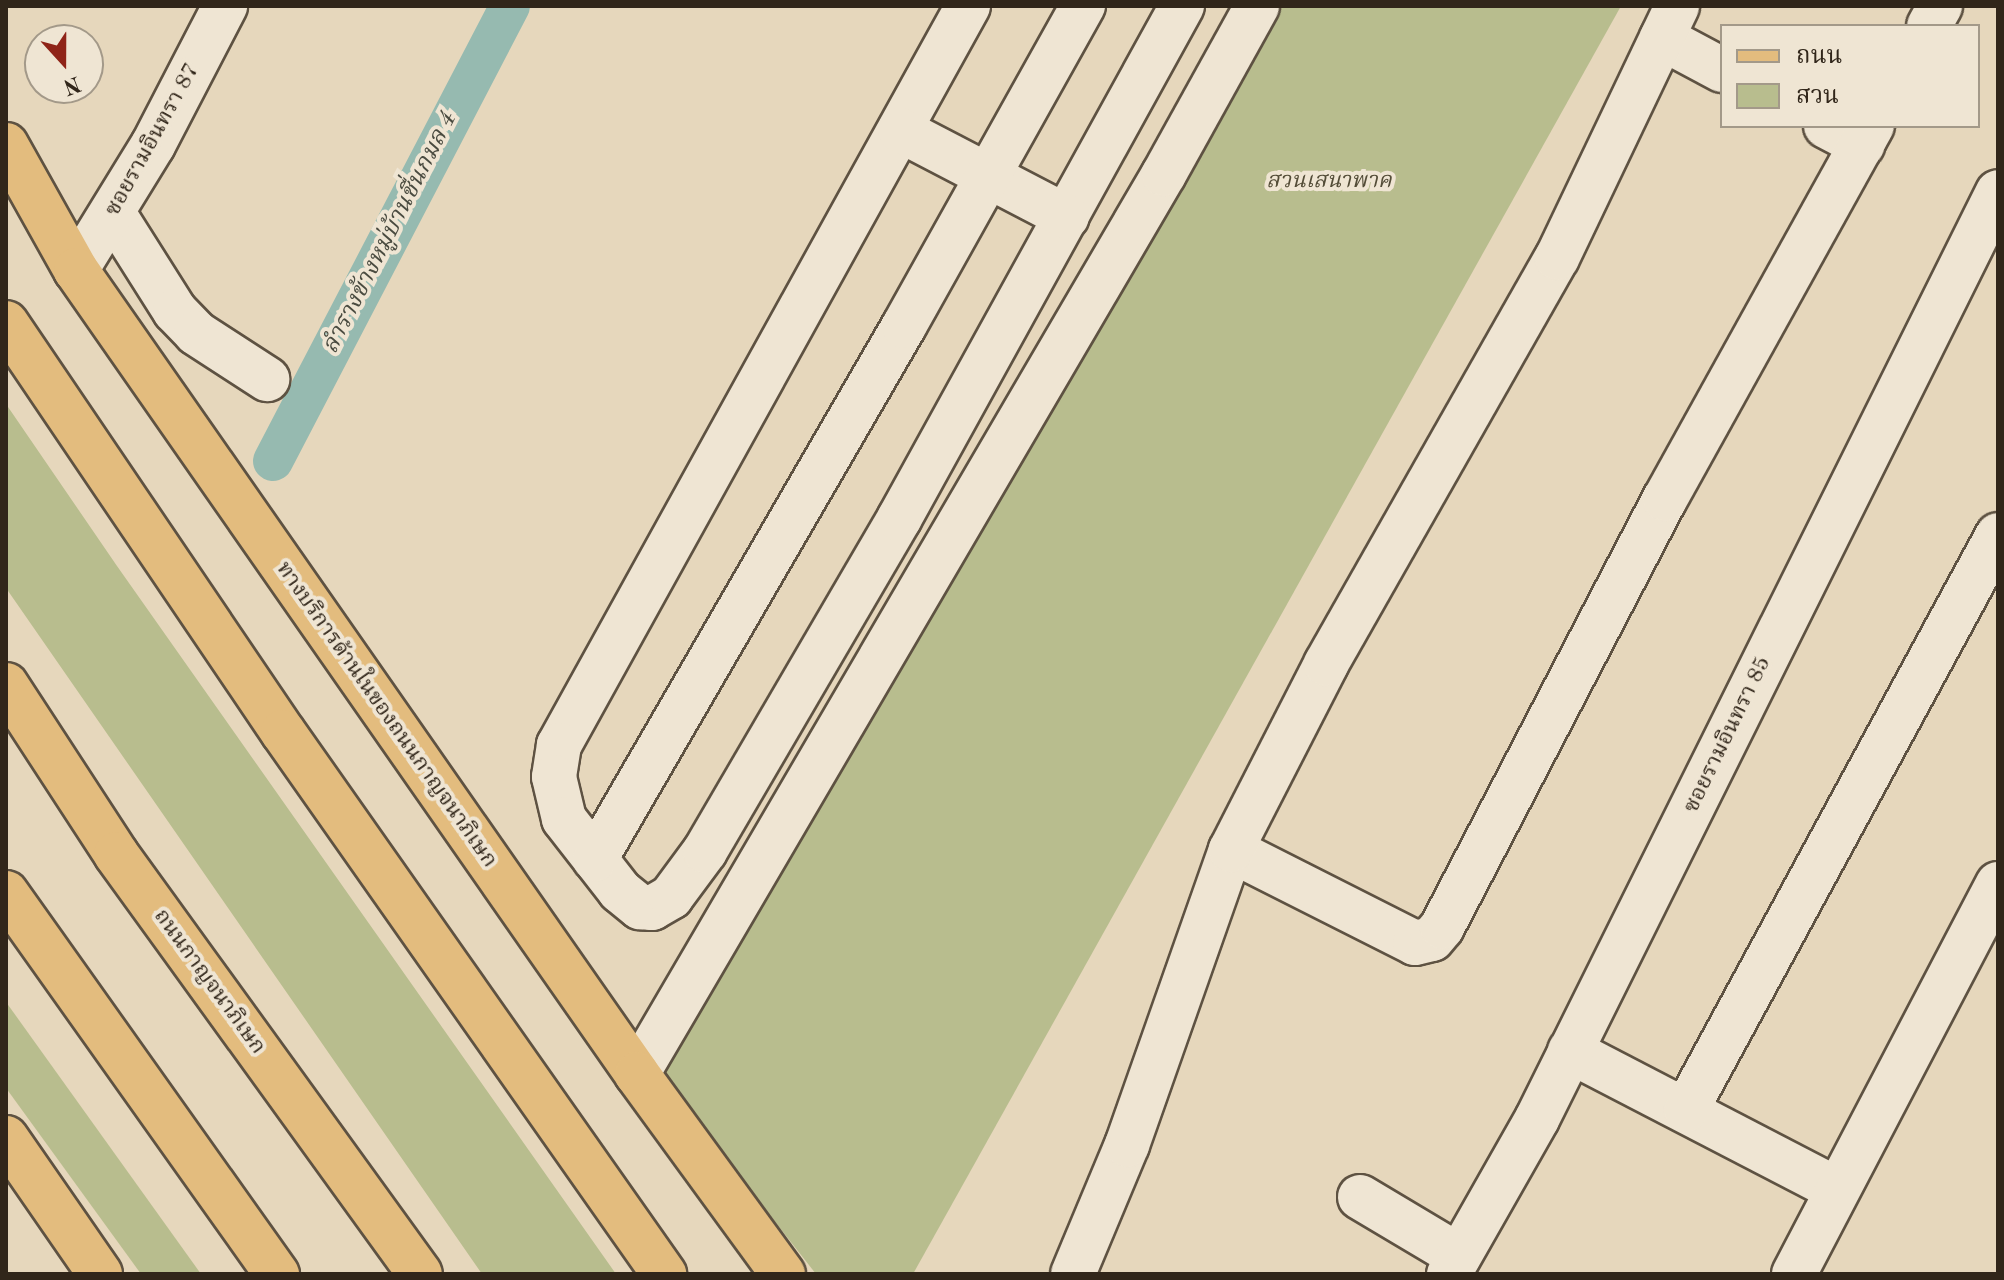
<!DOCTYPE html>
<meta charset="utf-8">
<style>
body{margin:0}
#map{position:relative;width:2004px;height:1280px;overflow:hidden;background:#e6d7bc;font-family:"Old Standard TT","Noto Serif Thai",serif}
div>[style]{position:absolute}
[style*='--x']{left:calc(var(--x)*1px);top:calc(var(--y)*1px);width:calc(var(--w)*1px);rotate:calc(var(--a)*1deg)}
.green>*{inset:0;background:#b8bd8e}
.canal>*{height:40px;margin:-20px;padding:0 20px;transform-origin:20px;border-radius:20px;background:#96bab0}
.roads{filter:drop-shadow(2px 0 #5e5242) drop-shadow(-2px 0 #5e5242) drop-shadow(0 2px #5e5242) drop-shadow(0 -2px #5e5242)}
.minor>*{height:44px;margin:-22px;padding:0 22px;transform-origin:22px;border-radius:22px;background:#efe5d3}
.major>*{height:44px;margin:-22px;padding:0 22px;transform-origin:22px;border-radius:22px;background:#e3bc7e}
.highway>*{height:44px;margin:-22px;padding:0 22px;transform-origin:22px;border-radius:22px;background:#e3bc7e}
span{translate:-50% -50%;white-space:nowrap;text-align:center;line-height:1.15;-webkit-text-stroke:8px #efe5d3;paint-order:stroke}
.street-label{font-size:22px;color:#31261a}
.park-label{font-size:22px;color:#534c37;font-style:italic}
.water-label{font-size:24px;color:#4a4b40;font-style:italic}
.frame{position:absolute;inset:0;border:8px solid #31261a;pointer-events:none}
.legend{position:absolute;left:1720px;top:24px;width:260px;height:104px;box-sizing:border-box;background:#efe5d3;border:2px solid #a39989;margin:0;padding:10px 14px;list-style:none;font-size:24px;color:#31261a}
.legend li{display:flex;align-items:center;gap:16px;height:40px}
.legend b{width:40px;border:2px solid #a39989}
.north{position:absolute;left:24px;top:24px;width:80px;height:80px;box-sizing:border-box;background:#efe5d3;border:2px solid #a39989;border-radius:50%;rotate:159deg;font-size:22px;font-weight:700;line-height:32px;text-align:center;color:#31261a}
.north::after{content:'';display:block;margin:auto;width:28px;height:36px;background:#8f2418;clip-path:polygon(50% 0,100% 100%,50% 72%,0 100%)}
</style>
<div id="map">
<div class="green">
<div style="clip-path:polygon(1231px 6px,1621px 6px,913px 1274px,816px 1274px,655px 1069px)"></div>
<div style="clip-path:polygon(6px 404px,117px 566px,616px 1274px,482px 1274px,6px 588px)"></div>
<div style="clip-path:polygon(6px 1002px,201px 1274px,141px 1274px,6px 1088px)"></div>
</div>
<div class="canal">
<div style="--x:273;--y:461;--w:513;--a:-62.49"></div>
</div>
<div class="roads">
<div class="minor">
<div style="--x:968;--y:6;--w:845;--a:118.96"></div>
<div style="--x:559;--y:745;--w:32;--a:99"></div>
<div style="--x:554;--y:777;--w:43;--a:76.6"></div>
<div style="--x:564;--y:819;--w:91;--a:52.1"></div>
<div style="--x:620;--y:891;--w:26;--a:39"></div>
<div style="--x:640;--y:907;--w:12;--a:5"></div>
<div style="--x:652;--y:908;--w:22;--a:-30"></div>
<div style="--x:671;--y:897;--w:57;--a:-53.5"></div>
<div style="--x:705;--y:851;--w:385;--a:-59.7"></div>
<div style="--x:899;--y:519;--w:586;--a:-61.12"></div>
<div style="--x:1929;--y:26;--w:23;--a:-61"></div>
<div style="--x:1662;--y:38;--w:68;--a:28.1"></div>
<div style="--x:1826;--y:126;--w:41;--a:27.8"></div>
<div style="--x:900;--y:130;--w:188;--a:27.5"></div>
<div style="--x:113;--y:213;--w:116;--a:57.7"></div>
<div style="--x:175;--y:311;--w:30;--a:46"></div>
<div style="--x:196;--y:333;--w:85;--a:32.9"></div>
<div style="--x:76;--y:270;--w:147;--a:-58.4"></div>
<div style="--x:153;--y:145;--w:157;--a:-62.6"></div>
<div style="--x:1231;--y:850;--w:206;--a:26.8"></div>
<div style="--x:1415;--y:943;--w:17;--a:-13"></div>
<div style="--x:1432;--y:939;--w:16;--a:-50"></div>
<div style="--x:1442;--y:927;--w:483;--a:-62.5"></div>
<div style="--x:1665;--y:499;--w:427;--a:-61"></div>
<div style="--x:595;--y:859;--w:616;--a:-59.9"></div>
<div style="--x:904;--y:326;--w:367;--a:-60.8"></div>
<div style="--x:1570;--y:1051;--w:300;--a:27.4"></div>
<div style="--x:637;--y:1074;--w:1043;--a:-59.65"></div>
<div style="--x:1164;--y:174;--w:192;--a:-61"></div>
<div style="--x:1686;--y:1110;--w:654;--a:-61.52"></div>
<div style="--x:1360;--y:1197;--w:115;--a:30.8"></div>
<div style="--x:1073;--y:1274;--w:140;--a:-67.3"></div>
<div style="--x:1127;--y:1145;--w:313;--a:-70.6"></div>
<div style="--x:1231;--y:850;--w:209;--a:-62.9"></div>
<div style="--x:1326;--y:664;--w:467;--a:-60.4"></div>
<div style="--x:1557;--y:258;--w:279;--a:-64.5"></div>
<div style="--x:1449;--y:1274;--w:178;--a:-60.4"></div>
<div style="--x:1537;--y:1119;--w:1035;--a:-63.56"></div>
<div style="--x:1794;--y:1274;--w:440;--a:-62.4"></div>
</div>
<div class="major">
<div style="--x:6;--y:145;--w:143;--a:60.8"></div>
<div style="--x:76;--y:270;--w:980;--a:55.09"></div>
<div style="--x:637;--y:1074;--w:248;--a:53.9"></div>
</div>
<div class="highway">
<div style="--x:6;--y:323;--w:494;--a:55.9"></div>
<div style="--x:283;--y:732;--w:663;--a:54.89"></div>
<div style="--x:6;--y:685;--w:202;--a:56.9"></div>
<div style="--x:116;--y:854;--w:518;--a:54.1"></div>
<div style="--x:6;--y:893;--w:468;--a:54.6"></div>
<div style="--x:6;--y:1138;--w:165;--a:55.3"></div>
</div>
</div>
<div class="street-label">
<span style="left:153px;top:140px;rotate:-61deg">ซอยรามอินทรา 87</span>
<span style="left:386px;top:715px;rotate:55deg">ทางบริการด้านในของถนนกาญจนาภิเษก</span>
<span style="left:1728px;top:735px;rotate:-64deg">ซอยรามอินทรา 85</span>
<span style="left:209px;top:982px;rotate:54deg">ถนนกาญจนาภิเษก</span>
</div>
<div class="park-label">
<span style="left:1329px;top:182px">สวนเสนาพาค</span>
</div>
<div class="water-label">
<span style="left:391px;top:233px;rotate:-63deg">ลำรางข้างหมู่บ้านชื่นกมล 4</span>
</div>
<div class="frame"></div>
<ul class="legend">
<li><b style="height:10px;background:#e3bc7e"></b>ถนน</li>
<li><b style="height:22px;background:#b8bd8e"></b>สวน</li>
</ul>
<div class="north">N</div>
</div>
